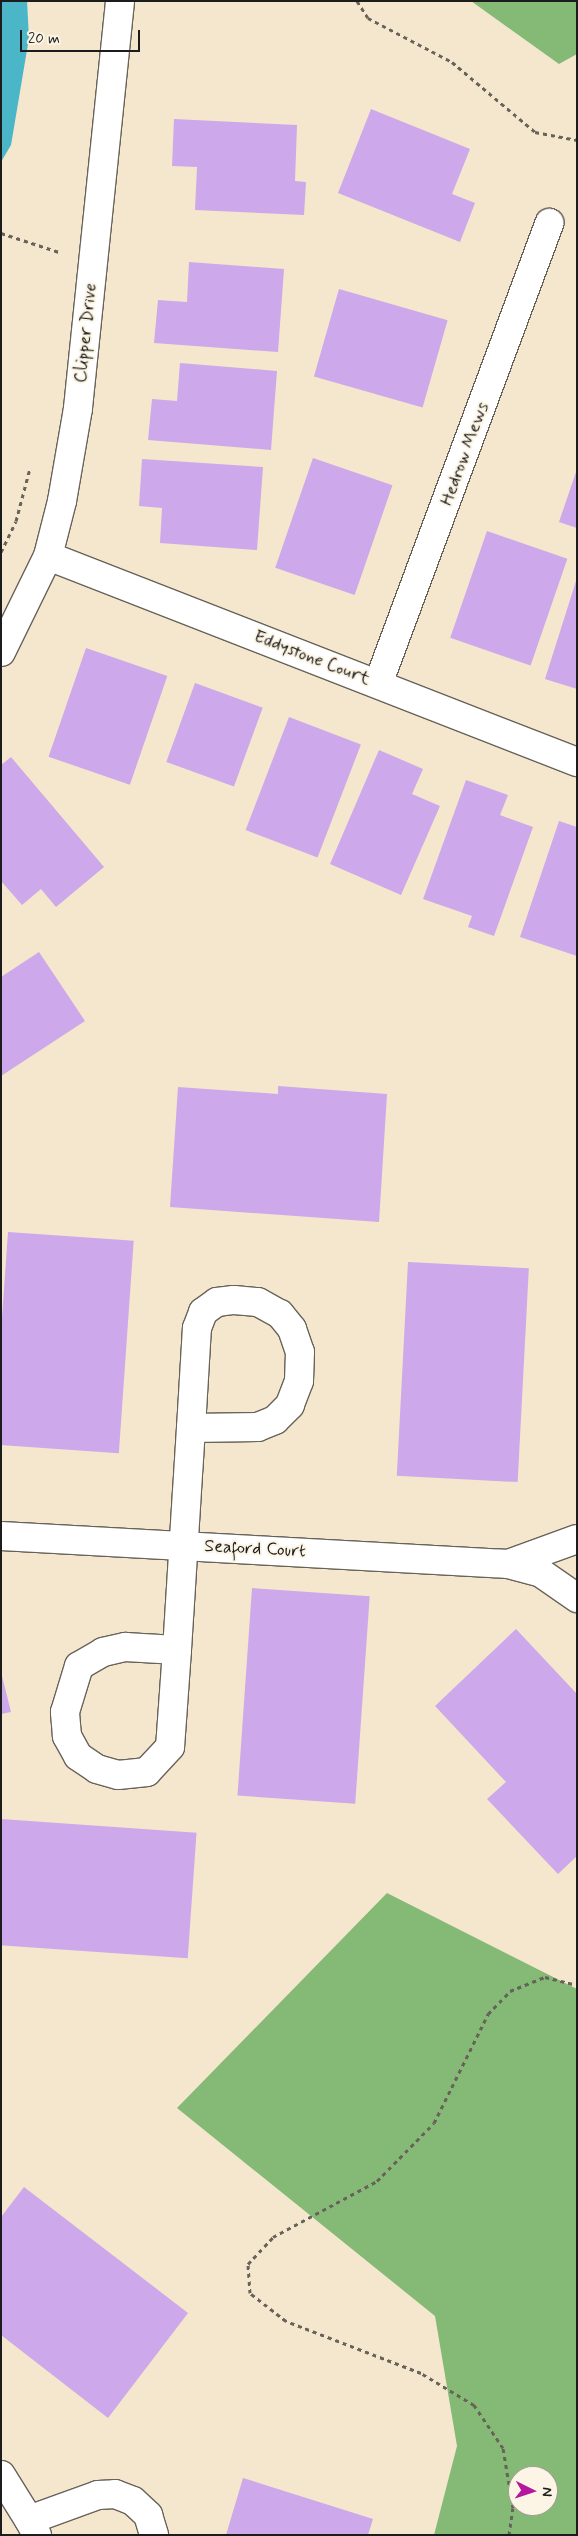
<!DOCTYPE html>
<style>
body{margin:0}
#map{position:relative;width:578px;height:2536px;overflow:hidden;background:#f4e7cd;font-family:Mynerve,sans-serif}
div>[style]{position:absolute}
[style*='--x']{left:calc(var(--x)*1px);top:calc(var(--y)*1px);width:calc(var(--w)*1px);rotate:calc(var(--a)*1deg)}
.forest>*{inset:0;background:#84ba75}
.water>*{inset:0;background:#4ab6c7}
.building>*{inset:0;background:#cda8ea;transform-origin:0 0}
.path>*{height:3px;margin-top:-1.5px;transform-origin:0;background:repeating-linear-gradient(90deg,#68635a 0 4px,transparent 0 8px)}
.roads{filter:drop-shadow(1px 0 #68635a) drop-shadow(-1px 0 #68635a) drop-shadow(0 1px #68635a) drop-shadow(0 -1px #68635a)}
.minor>*{height:28px;margin:-14px;padding:0 14px;transform-origin:14px;border-radius:14px;background:#fff}
span{translate:-50% -50%;white-space:nowrap;text-align:center;line-height:1.15;-webkit-text-stroke:4px #fcf5e5;paint-order:stroke}
.street-label{font-size:18px;color:#1c1c1c}
.frame{position:absolute;inset:0;border:2px solid #1c1c1c;pointer-events:none}
.north{position:absolute;left:508px;top:2466px;width:50px;height:50px;box-sizing:border-box;background:#fcf5e5;border:1px solid #a29e95;border-radius:50%;rotate:94deg;font-size:14px;font-weight:700;line-height:20px;text-align:center;color:#1c1c1c}
.north::after{content:'';display:block;margin:auto;width:18px;height:22px;background:#b5179e;clip-path:polygon(50% 0,100% 100%,50% 72%,0 100%)}
.scale{position:absolute;left:20px;top:30px;width:120px;height:22px;box-sizing:border-box;border:2px solid #1c1c1c;border-top:0;padding-left:6px;font-size:15px;line-height:18px;white-space:nowrap;color:#1c1c1c;-webkit-text-stroke:4px #fcf5e5;paint-order:stroke}
</style>
<div id="map">
<div class="forest">
<div style="clip-path:polygon(471px 1px,577px 1px,577px 54px,559px 64px)"></div>
<div style="clip-path:polygon(evenodd,387px 1893px,577px 1989px,577px 2535px,434px 2535px,457px 2446px,435px 2316px,177px 2108px,387px 1893px,518px 2476px,548px 2476px,548px 2506px,518px 2506px,518px 2476px)"></div>
</div>
<div class="water">
<div style="clip-path:polygon(1px 1px,27px 1px,29px 38px,11px 145px,1px 162px)"></div>
</div>
<div class="building">
<div style="clip-path:polygon(371px 109px,470px 149px,452px 194px,475px 203px,460px 242px,338px 193px)"></div>
<div style="clip-path:polygon(174px 119px,297px 125px,295px 181px,306px 182px,304px 215px,195px 210px,197px 167px,172px 166px)"></div>
<div style="clip-path:polygon(189px 262px,284px 269px,278px 352px,154px 343px,158px 300px,187px 302px)"></div>
<div style="left:339px;top:289px;width:113px;height:91px;rotate:16deg"></div>
<div style="clip-path:polygon(180px 363px,277px 371px,271px 450px,148px 440px,152px 399px,177px 401px)"></div>
<div style="left:313px;top:458px;width:84px;height:116px;rotate:19deg"></div>
<div style="clip-path:polygon(142px 459px,263px 467px,257px 550px,160px 543px,162px 508px,139px 506px)"></div>
<div style="clip-path:polygon(576px 472px,577px 472px,577px 528px,559px 522px)"></div>
<div style="left:487px;top:531px;width:85px;height:113px;rotate:19deg"></div>
<div style="clip-path:polygon(576px 581px,577px 581px,577px 689px,545px 679px)"></div>
<div style="left:86px;top:648px;width:86px;height:115px;rotate:19deg"></div>
<div style="left:195px;top:683px;width:72px;height:84px;rotate:20deg"></div>
<div style="left:289px;top:717px;width:77px;height:121px;rotate:21deg"></div>
<div style="clip-path:polygon(379px 750px,423px 769px,412px 794px,440px 806px,401px 895px,330px 864px)"></div>
<div style="clip-path:polygon(11px 757px,104px 867px,56px 907px,41px 889px,22px 905px,1px 881px,1px 765px)"></div>
<div style="clip-path:polygon(466px 780px,508px 795px,500px 815px,533px 827px,494px 936px,468px 927px,472px 916px,423px 899px)"></div>
<div style="clip-path:polygon(559px 821px,577px 827px,577px 956px,520px 937px)"></div>
<div style="clip-path:polygon(39px 952px,85px 1021px,1px 1076px,1px 977px)"></div>
<div style="clip-path:polygon(278px 1086px,387px 1094px,379px 1222px,170px 1207px,178px 1087px,278px 1094px)"></div>
<div style="left:8px;top:1232px;width:126px;height:213px;rotate:4deg"></div>
<div style="left:408px;top:1262px;width:121px;height:214px;rotate:3deg"></div>
<div style="left:252px;top:1588px;width:118px;height:208px;rotate:4deg"></div>
<div style="clip-path:polygon(516px 1629px,577px 1694px,577px 1856px,558px 1874px,487px 1799px,506px 1782px,435px 1706px)"></div>
<div style="clip-path:polygon(1px 1672px,11px 1712px,1px 1714px)"></div>
<div style="left:1px;top:1819px;width:196px;height:126px;rotate:4deg"></div>
<div style="clip-path:polygon(24px 2187px,188px 2313px,108px 2418px,1px 2335px,1px 2217px)"></div>
<div style="clip-path:polygon(243px 2478px,373px 2519px,368px 2535px,226px 2535px)"></div>
</div>
<div class="path">
<div style="--x:357;--y:1;--w:20;--a:57"></div>
<div style="--x:368;--y:18;--w:95;--a:27.6"></div>
<div style="--x:452;--y:62;--w:109;--a:40.1"></div>
<div style="--x:535;--y:132;--w:43;--a:10.8"></div>
<div style="--x:1;--y:233;--w:61;--a:18.1"></div>
<div style="--x:1;--y:552;--w:34;--a:-64"></div>
<div style="--x:16;--y:521;--w:55;--a:-75.2"></div>
<div style="--x:509;--y:2535;--w:27;--a:-82"></div>
<div style="--x:513;--y:2508;--w:61;--a:-99.5"></div>
<div style="--x:503;--y:2448;--w:52;--a:-124"></div>
<div style="--x:474;--y:2405;--w:62;--a:-148.9"></div>
<div style="--x:421;--y:2373;--w:145;--a:-158.9"></div>
<div style="--x:286;--y:2321;--w:46;--a:-142.1"></div>
<div style="--x:250;--y:2293;--w:29;--a:-94"></div>
<div style="--x:248;--y:2264;--w:37;--a:-47"></div>
<div style="--x:273;--y:2237;--w:118;--a:-28.3"></div>
<div style="--x:377;--y:2181;--w:81;--a:-45.5"></div>
<div style="--x:434;--y:2123;--w:122;--a:-63.6"></div>
<div style="--x:488;--y:2014;--w:32;--a:-46"></div>
<div style="--x:510;--y:1991;--w:38;--a:-22"></div>
<div style="--x:545;--y:1977;--w:33;--a:14"></div>
</div>
<div class="roads">
<div class="minor">
<div style="--x:48;--y:556;--w:568;--a:21.28"></div>
<div style="--x:1;--y:652;--w:107;--a:-63.9"></div>
<div style="--x:48;--y:556;--w:57;--a:-75.7"></div>
<div style="--x:62;--y:501;--w:94;--a:-80.2"></div>
<div style="--x:78;--y:408;--w:409;--a:-84.1"></div>
<div style="--x:378;--y:684;--w:492;--a:-69.6"></div>
<div style="--x:234;--y:1300;--w:24;--a:5"></div>
<div style="--x:258;--y:1302;--w:25;--a:29"></div>
<div style="--x:280;--y:1314;--w:19;--a:51"></div>
<div style="--x:292;--y:1329;--w:24;--a:71"></div>
<div style="--x:300;--y:1352;--w:29;--a:92"></div>
<div style="--x:299;--y:1381;--w:26;--a:111"></div>
<div style="--x:290;--y:1405;--w:21;--a:135"></div>
<div style="--x:275;--y:1420;--w:18;--a:158"></div>
<div style="--x:258;--y:1427;--w:67;--a:179.1"></div>
<div style="--x:191;--y:1428;--w:100;--a:-86.6"></div>
<div style="--x:197;--y:1328;--w:17;--a:-69"></div>
<div style="--x:203;--y:1312;--w:17;--a:-36"></div>
<div style="--x:217;--y:1302;--w:17;--a:-7"></div>
<div style="--x:1;--y:1536;--w:508;--a:3.16"></div>
<div style="--x:577;--y:1539;--w:73;--a:160.1"></div>
<div style="--x:508;--y:1564;--w:34;--a:15"></div>
<div style="--x:541;--y:1573;--w:44;--a:34.8"></div>
<div style="--x:125;--y:1647;--w:52;--a:3.3"></div>
<div style="--x:177;--y:1650;--w:97;--a:94.1"></div>
<div style="--x:170;--y:1747;--w:34;--a:133"></div>
<div style="--x:147;--y:1772;--w:29;--a:174"></div>
<div style="--x:118;--y:1775;--w:22;--a:-164"></div>
<div style="--x:97;--y:1769;--w:23;--a:-146"></div>
<div style="--x:78;--y:1756;--w:23;--a:-119"></div>
<div style="--x:67;--y:1736;--w:24;--a:-95"></div>
<div style="--x:65;--y:1712;--w:48;--a:-73.1"></div>
<div style="--x:79;--y:1666;--w:28;--a:-30"></div>
<div style="--x:103;--y:1652;--w:23;--a:-13"></div>
<div style="--x:177;--y:1650;--w:222;--a:-86.4"></div>
<div style="--x:1;--y:2475;--w:53;--a:58.1"></div>
<div style="--x:37;--y:2535;--w:17;--a:-118"></div>
<div style="--x:29;--y:2520;--w:73;--a:-19.9"></div>
<div style="--x:98;--y:2495;--w:17;--a:-3"></div>
<div style="--x:115;--y:2494;--w:19;--a:21"></div>
<div style="--x:133;--y:2501;--w:21;--a:43"></div>
<div style="--x:148;--y:2515;--w:21;--a:73"></div>
</div>
</div>
<div class="street-label">
<span style="left:86px;top:333px;rotate:-84deg">Clipper Drive</span>
<span style="left:465px;top:454px;rotate:-70deg">Hedrow Mews</span>
<span style="left:312px;top:658px;rotate:21deg">Eddystone Court</span>
<span style="left:255px;top:1549px;rotate:3deg">Seaford Court</span>
</div>
<div class="frame"></div>
<div class="north">N</div>
<div class="scale">20 m</div>
</div>
